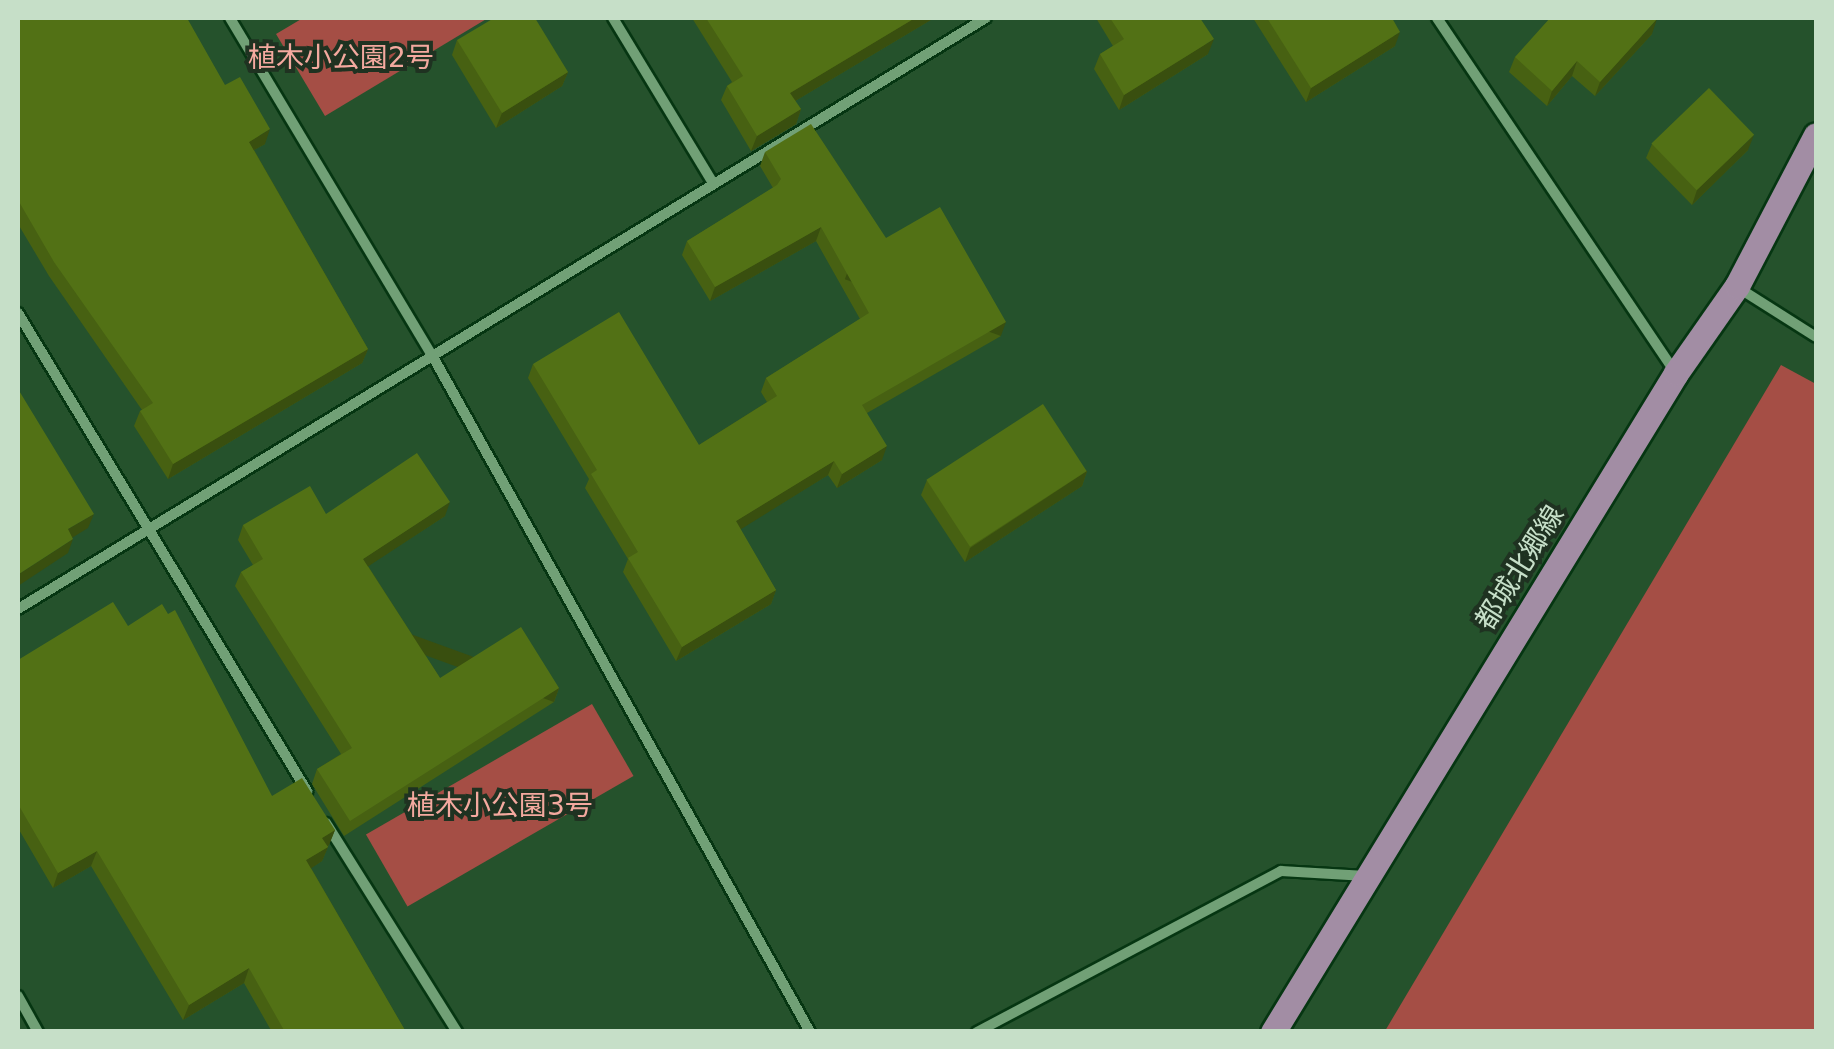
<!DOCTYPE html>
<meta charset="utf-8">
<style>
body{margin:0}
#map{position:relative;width:1834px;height:1049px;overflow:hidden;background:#25522c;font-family:"DejaVu Sans","Noto Sans JP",sans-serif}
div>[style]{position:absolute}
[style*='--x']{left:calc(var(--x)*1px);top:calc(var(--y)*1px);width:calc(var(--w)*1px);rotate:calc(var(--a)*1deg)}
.green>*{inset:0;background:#a54e45;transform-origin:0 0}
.roads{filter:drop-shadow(2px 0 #063612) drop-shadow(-2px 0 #063612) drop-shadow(0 2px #063612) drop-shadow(0 -2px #063612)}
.minor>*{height:10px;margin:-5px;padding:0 5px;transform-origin:5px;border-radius:5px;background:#71a076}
.primary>*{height:25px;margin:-12.5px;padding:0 12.5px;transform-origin:12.5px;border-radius:12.5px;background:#a28da4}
.wall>*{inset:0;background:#476112}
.shaded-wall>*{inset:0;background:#394f0f;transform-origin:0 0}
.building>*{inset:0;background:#527115;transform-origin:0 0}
span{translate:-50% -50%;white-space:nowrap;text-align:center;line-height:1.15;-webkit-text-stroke:8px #1f3221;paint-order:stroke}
.park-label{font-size:28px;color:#f4a99f}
.street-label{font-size:28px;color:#c6dfc8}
.frame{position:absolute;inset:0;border:20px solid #c6dfc8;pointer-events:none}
</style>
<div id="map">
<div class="green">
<div style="clip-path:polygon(303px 18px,488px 18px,325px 116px,276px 34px)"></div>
<div style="clip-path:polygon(1781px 365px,1816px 384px,1816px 1031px,1385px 1031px)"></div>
<div style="left:592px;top:704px;width:83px;height:261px;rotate:60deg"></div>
</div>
<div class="roads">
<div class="minor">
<div style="--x:230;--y:18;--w:393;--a:59.1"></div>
<div style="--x:432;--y:355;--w:775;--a:60.82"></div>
<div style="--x:613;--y:18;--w:189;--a:58.8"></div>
<div style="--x:1437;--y:18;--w:427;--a:56.1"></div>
<div style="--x:1737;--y:287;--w:93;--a:32.3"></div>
<div style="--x:18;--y:313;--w:559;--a:58.84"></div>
<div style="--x:18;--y:609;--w:1134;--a:-31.41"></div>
<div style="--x:326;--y:823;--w:247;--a:57.9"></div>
<div style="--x:18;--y:996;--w:41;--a:60.9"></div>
<div style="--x:977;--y:1032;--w:344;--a:-27.9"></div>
<div style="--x:1281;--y:871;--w:85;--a:3.4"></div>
</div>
<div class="primary">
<div style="--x:1273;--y:1032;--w:772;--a:-58.55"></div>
<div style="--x:1676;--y:373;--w:106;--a:-55"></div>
<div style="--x:1737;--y:286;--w:170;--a:-62.4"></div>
</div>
</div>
<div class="wall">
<div style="clip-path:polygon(18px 18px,225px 85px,265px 144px,254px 150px,368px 349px,362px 363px,168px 479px,134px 426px,140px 411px,142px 410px,49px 276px,18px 224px)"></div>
<div style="clip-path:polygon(692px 18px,934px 18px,795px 101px,801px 109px,796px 124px,751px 151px,721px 100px,727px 86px,732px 82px)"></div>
<div style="clip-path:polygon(1096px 18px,1200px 18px,1208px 54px,1119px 110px,1094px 69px,1100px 54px,1113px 46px)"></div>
<div style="clip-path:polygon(1253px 18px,1392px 18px,1395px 46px,1306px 102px)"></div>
<div style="clip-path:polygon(1652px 34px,1595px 96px,1572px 76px,1547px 106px,1509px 72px,1515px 57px)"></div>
<div style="clip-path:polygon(457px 40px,568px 72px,562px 86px,496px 128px,452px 55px)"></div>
<div style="clip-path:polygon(1652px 144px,1748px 150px,1692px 205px,1646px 158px)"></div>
<div style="clip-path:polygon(765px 152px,886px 238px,1001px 336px,867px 413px,882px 460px,837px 488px,828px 475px,740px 529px,776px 590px,771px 604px,676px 661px,623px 572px,628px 559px,585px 488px,589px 479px,528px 378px,533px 364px,699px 445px,767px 402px,761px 392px,766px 378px,860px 319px,816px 241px,710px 301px,682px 255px,687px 241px,773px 188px,760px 166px)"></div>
<div style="clip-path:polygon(1087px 471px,1082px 486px,965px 562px,921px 495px,927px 480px)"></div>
<div style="clip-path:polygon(326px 514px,445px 516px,368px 566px,440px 678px,559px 688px,554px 702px,344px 836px,312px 784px,317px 769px,341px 754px,235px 586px,241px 572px,253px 565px,238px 540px,243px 525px)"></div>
<div style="clip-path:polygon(128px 626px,272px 796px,335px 830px,322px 861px,311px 868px,406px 1032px,272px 1032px,244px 983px,183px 1020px,91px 866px,53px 888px,18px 828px,18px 660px)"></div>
</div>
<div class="shaded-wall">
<div style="clip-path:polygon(915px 18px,934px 18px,785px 107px,790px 93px)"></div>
<div style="clip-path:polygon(1657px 19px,1652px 34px,1595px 96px,1600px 82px)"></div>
<div style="clip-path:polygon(1400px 32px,1395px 46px,1306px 102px,1311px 88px)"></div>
<div style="clip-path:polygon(1214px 39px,1208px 54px,1119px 110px,1124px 95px)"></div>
<div style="clip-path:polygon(1577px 61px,1572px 76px,1547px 106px,1552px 91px)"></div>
<div style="clip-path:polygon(568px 72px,562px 86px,496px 128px,502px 113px)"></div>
<div style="clip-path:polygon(801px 109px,796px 124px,751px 151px,757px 136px)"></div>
<div style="clip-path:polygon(270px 129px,265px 144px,243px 156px,249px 142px)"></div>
<div style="clip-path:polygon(1754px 135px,1748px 150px,1692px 205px,1697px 190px)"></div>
<div style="clip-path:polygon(821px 227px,816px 241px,710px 301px,715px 287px)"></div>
<div style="left:1006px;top:322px;width:15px;height:166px;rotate:110deg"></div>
<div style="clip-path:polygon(368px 349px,362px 363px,168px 479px,173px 464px)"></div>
<div style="clip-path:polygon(887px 446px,882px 460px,837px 488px,842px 474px)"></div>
<div style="clip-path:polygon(834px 461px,828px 475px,730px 536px,736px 521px)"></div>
<div style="clip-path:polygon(1087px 471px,1082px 486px,965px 562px,970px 548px)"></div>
<div style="clip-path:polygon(450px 502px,445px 516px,358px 573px,363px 559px)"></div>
<div style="clip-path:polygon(94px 514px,88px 528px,62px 544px,68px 529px)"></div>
<div style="clip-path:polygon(73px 539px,68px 553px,18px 586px,19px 574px)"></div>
<div style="clip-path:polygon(776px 590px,771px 604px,676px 661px,682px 647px)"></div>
<div style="left:559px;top:688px;width:15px;height:248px;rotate:110deg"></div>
<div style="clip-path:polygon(335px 830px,329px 845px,317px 853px,322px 838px)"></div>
<div style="clip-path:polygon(328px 847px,322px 861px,301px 875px,306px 860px)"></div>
<div style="clip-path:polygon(97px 851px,91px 866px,53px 888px,58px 873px)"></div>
<div style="clip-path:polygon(249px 968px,244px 983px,183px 1020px,189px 1005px)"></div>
</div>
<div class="building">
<div style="clip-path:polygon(18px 18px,187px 18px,225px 85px,240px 77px,270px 129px,249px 142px,368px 349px,173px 464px,140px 411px,153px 403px,54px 262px,18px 200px)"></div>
<div style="clip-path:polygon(494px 18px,535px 18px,568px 72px,502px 113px,457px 40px)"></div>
<div style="clip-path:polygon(706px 18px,915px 18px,790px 93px,801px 109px,757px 136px,727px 86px,743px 76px)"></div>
<div style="clip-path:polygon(1110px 18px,1200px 18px,1214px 39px,1124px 95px,1100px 54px,1124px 39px)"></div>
<div style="clip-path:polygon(1267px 18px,1392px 18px,1400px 32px,1311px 88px)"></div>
<div style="clip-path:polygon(1550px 18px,1655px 18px,1657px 19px,1600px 82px,1577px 61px,1552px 91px,1515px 57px)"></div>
<div style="left:1709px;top:88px;width:65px;height:80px;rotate:46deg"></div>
<div style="clip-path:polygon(811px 124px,886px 238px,940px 207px,1006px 322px,862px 405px,887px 446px,842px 474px,834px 461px,736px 521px,776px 590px,682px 647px,628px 558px,638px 552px,591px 474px,597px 470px,533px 364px,619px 312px,699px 445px,777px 396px,766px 378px,869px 313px,821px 227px,715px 287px,687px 241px,777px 185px,781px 179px,765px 152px)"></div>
<div style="clip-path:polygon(18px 389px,94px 514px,68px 529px,73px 539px,19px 574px,18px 572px)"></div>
<div style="left:1043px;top:404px;width:80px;height:139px;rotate:57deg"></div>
<div style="clip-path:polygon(417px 453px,450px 502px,363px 559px,440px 678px,521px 627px,559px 688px,350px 821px,317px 769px,352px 748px,241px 572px,263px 559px,243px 525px,310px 486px,326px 514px)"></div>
<div style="clip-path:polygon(113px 602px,128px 626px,162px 604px,168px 614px,175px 610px,272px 796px,302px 778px,335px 830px,322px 838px,328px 847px,306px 860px,406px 1032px,285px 1032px,249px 968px,189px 1005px,97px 851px,58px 873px,18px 804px,18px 660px)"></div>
</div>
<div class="park-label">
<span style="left:341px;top:58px">植木小公園2号</span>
<span style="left:500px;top:806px">植木小公園3号</span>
</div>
<div class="street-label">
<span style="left:1520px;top:568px;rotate:-58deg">都城北郷線</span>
</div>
<div class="frame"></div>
</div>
